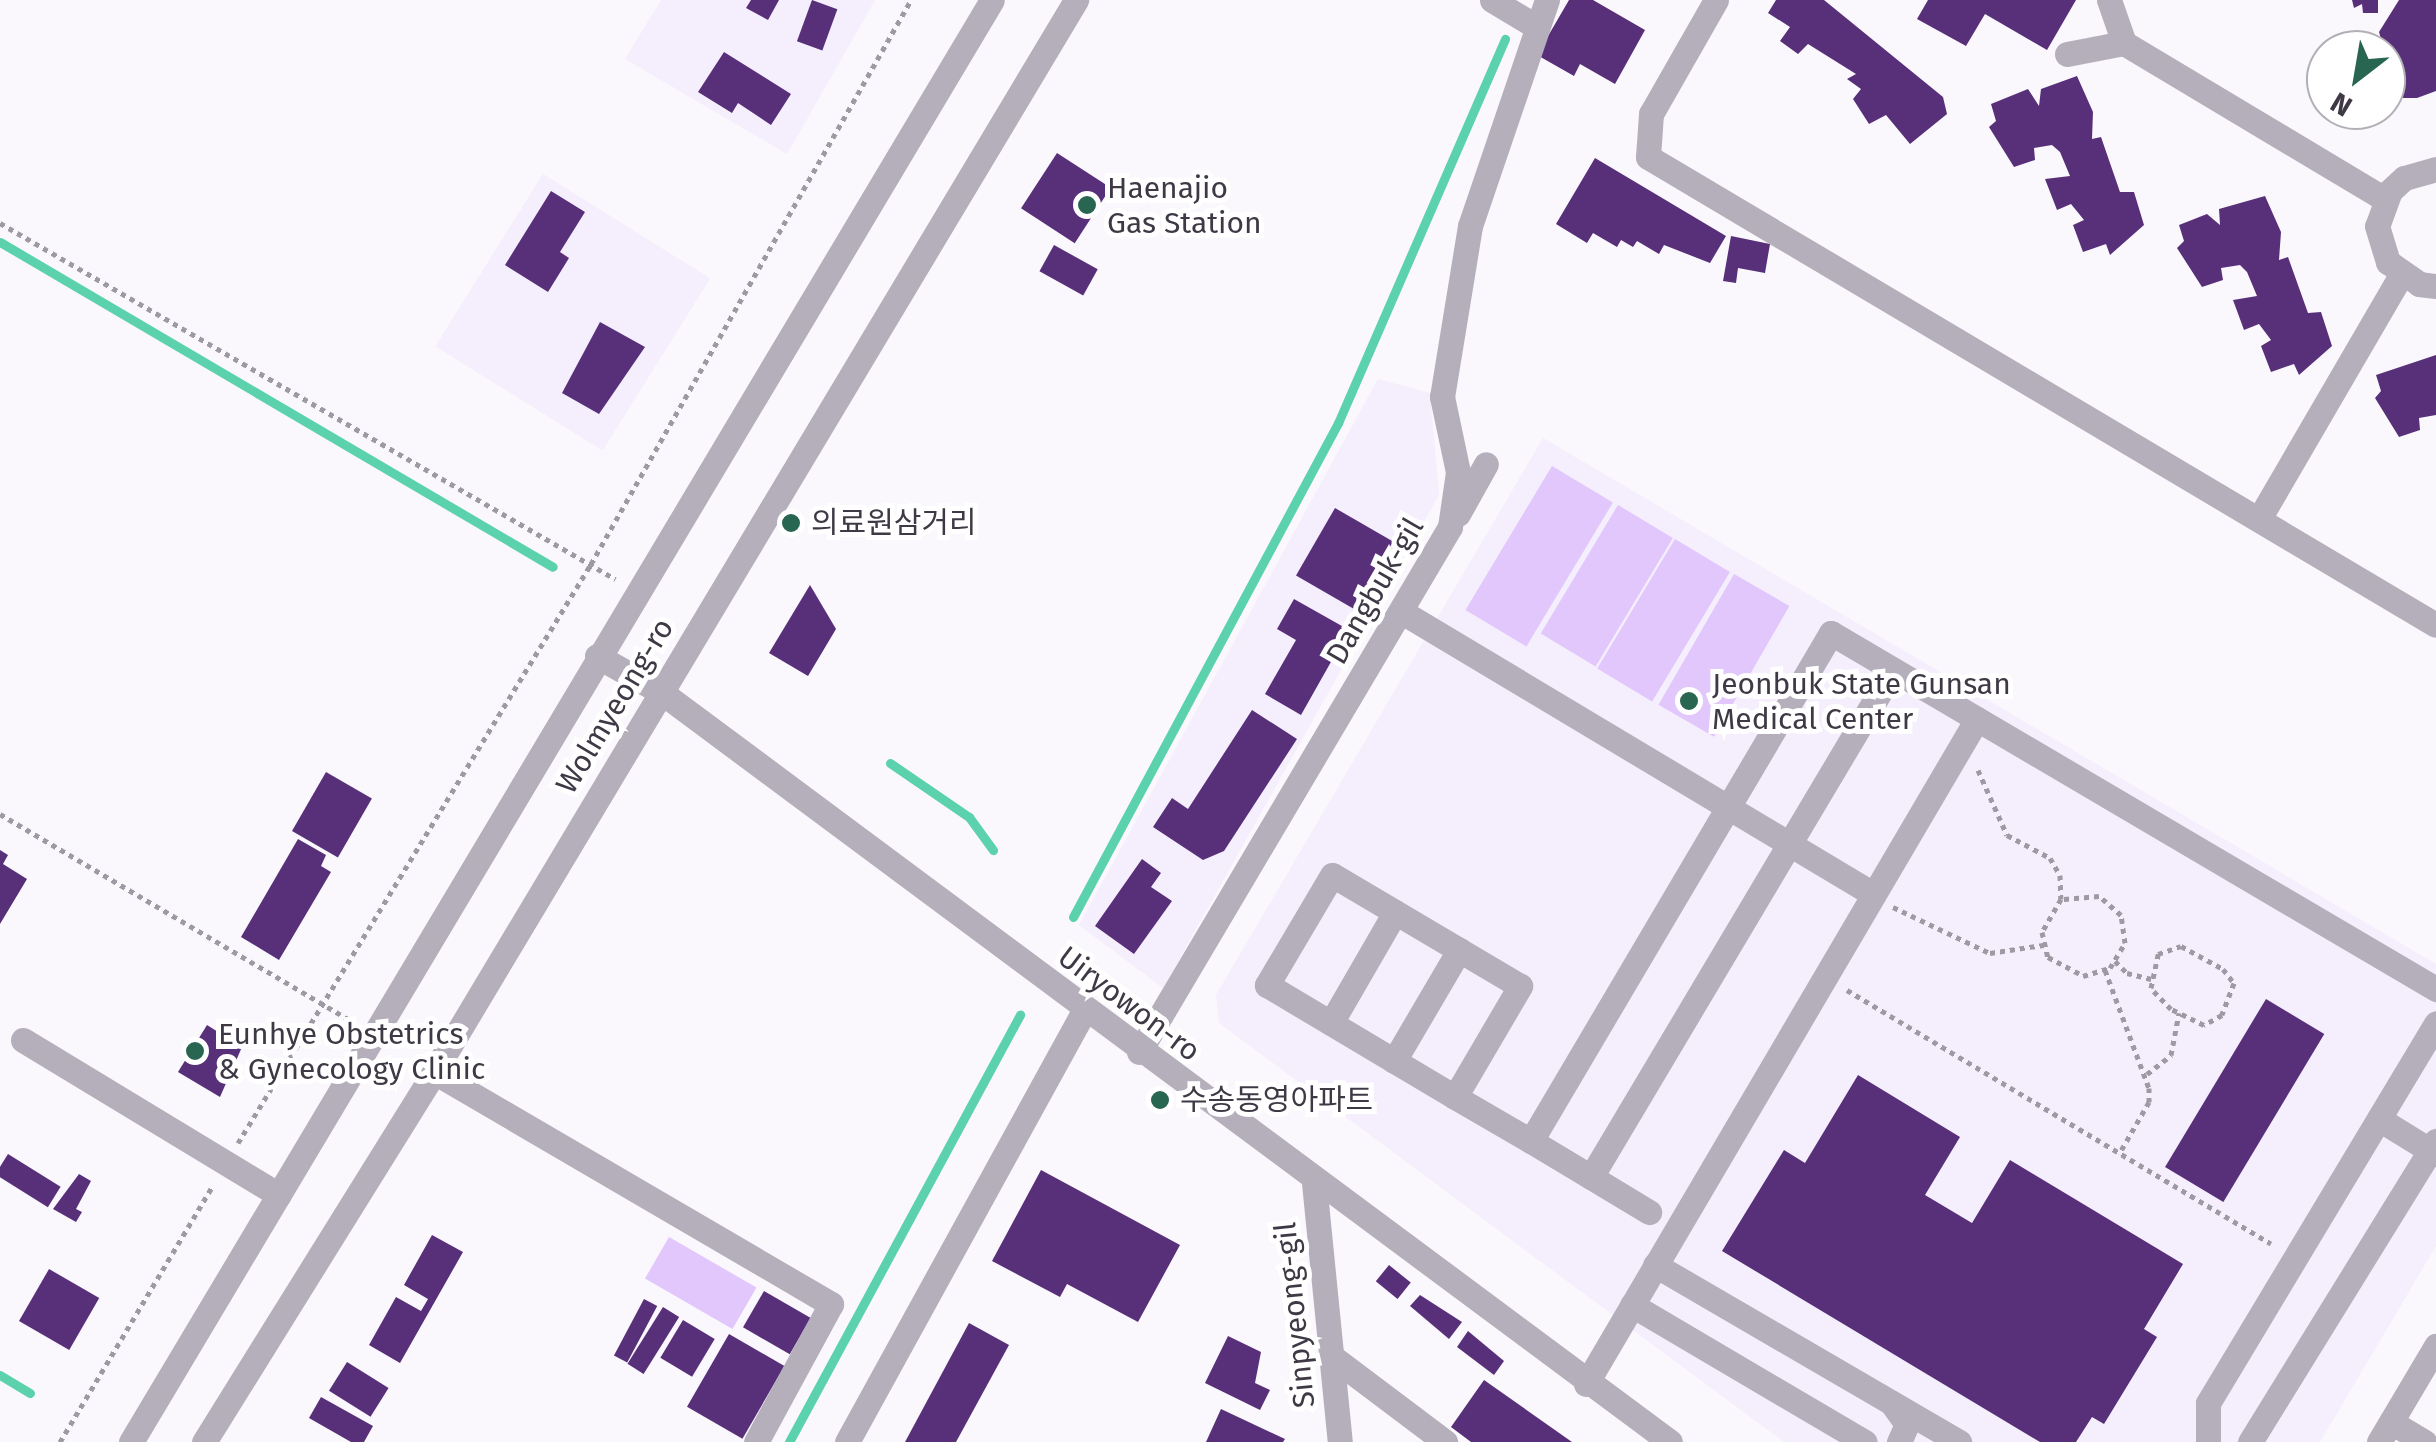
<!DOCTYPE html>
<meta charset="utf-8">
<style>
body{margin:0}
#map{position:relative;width:2436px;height:1442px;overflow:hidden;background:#faf7fd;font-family:"Fira Sans","Noto Sans KR",sans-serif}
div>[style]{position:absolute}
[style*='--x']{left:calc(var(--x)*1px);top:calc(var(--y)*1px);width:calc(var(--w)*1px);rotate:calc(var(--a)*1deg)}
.built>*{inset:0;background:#f5eefd;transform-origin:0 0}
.green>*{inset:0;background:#e1c7fb;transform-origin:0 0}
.stream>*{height:9px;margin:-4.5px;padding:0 4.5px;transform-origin:4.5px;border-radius:4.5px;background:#5bd2ab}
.building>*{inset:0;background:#583079;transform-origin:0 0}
.path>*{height:5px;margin-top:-2.5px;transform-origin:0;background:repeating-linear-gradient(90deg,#9e9aa3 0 5px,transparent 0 10px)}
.minor>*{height:25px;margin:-12.5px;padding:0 12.5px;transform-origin:12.5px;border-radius:12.5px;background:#b5afbc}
.dots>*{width:28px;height:28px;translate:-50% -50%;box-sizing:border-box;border:5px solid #fff;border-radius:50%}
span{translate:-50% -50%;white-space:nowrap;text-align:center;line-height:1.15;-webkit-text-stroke:10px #fff;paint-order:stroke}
.poi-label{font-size:30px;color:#3f3945}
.left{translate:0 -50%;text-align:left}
.street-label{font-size:30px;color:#3f3945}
.north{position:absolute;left:2306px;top:30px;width:100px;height:100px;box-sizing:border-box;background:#fff;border:2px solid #b2b0b5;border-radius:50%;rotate:211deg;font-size:28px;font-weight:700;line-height:40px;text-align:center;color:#3f3945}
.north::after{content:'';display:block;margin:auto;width:35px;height:45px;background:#296651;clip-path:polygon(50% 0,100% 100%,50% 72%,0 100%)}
</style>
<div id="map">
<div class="built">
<div style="clip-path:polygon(661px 0,875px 0,787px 154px,625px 59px)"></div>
<div style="left:543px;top:174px;width:197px;height:203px;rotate:32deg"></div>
<div style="clip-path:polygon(1378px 379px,1430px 393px,1439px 495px,1163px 988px,1079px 925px)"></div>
<div style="clip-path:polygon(1543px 438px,2436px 964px,2436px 1246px,2320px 1442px,1784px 1442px,1219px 1023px,1216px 995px)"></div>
</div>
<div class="green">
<div style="left:1552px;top:466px;width:71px;height:168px;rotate:31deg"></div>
<div style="left:1618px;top:505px;width:64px;height:150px;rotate:31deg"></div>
<div style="left:1675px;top:539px;width:64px;height:151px;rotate:31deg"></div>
<div style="left:1734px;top:574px;width:64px;height:151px;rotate:30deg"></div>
<div style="left:669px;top:1237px;width:101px;height:48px;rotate:30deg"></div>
</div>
<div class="stream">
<div style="--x:0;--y:242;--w:641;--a:30.44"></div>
<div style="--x:890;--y:763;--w:96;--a:34.4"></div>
<div style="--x:969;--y:817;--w:41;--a:54"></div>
<div style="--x:1073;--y:917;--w:561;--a:-61.79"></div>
<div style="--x:1338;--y:423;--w:419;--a:-66.5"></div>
<div style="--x:0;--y:1375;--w:35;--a:31"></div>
<div style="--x:789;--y:1442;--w:486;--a:-61.6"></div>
</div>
<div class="building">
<div style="clip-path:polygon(751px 0,779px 0,768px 20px,746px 8px)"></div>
<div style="left:812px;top:0;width:27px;height:44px;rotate:20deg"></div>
<div style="clip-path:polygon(1569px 0,1593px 0,1645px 30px,1615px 84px,1580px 64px,1574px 76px,1537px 55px)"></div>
<div style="clip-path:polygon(1776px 0,1824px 0,1943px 97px,1947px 114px,1910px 144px,1886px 115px,1869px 124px,1853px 99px,1861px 89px,1847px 79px,1856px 74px,1808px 44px,1798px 54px,1780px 41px,1790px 27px,1768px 13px)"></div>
<div style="clip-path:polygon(1928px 0,2076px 0,2047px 50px,1985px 14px,1966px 46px,1917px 19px)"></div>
<div style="clip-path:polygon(2352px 0,2378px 0,2378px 13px,2363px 13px,2362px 4px,2354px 8px)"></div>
<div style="clip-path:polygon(2399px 0,2436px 0,2436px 91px,2417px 98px,2398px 98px,2379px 32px)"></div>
<div style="clip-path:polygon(724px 52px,791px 94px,771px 125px,738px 103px,732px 113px,698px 92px)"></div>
<div style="clip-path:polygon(2077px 76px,2093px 112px,2092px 139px,2101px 137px,2120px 192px,2134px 192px,2144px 225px,2110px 255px,2106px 244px,2083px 252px,2073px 225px,2084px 220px,2071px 204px,2057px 210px,2045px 179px,2070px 176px,2060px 152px,2052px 145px,2034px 148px,2035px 160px,2014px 167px,1989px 127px,1996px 121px,1991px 104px,2028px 89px,2039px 106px,2041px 89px)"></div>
<div style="left:1057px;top:153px;width:64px;height:66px;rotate:33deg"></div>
<div style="clip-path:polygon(1595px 158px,1726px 236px,1710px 263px,1664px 245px,1659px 254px,1637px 241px,1633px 247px,1621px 240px,1617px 247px,1593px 233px,1587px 243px,1556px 224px)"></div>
<div style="clip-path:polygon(551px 191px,585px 212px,560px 252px,569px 258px,548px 292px,505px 265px)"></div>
<div style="clip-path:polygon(2265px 196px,2281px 232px,2279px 260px,2288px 257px,2308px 313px,2321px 312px,2332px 346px,2299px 375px,2294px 364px,2271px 372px,2261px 346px,2271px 340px,2259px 324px,2244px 330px,2233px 300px,2257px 296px,2247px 272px,2240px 265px,2221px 268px,2223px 280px,2202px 287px,2177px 248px,2184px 241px,2179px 225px,2207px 214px,2220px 225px,2219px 209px)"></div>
<div style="clip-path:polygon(1731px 236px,1770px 244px,1765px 273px,1738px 268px,1736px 283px,1723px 281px)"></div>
<div style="left:1054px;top:245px;width:50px;height:30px;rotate:29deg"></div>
<div style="clip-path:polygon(600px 322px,645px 347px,599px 414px,562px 393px)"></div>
<div style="clip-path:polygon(2436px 355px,2436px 415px,2419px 418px,2420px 430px,2399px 437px,2375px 398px,2381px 391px,2376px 375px)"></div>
<div style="left:1335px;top:508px;width:67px;height:78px;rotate:30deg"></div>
<div style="clip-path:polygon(810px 585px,836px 629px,808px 676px,769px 653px)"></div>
<div style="clip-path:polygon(1294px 599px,1349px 630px,1301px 715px,1265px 694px,1296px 640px,1277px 629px)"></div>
<div style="clip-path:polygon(1252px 710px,1297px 739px,1224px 851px,1203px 860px,1153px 827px,1172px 798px,1188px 809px)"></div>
<div style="left:326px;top:772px;width:53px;height:68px;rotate:30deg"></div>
<div style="clip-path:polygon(298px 839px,326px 855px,321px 866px,331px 872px,279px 960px,241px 937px)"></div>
<div style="clip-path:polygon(0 850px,8px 855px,3px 864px,27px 879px,0 924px)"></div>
<div style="clip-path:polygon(1142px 859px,1161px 873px,1151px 887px,1172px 901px,1134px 954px,1095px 926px)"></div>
<div style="left:2266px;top:999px;width:68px;height:196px;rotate:31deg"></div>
<div style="clip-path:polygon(207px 1025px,242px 1047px,220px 1097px,178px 1072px)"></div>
<div style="clip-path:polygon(1858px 1075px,1960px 1137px,1925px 1195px,1972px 1223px,2010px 1160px,2183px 1264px,2144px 1329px,2157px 1337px,2104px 1424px,2092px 1417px,2076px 1442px,2040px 1442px,1722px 1251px,1784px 1150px,1805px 1163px)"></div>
<div style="left:8px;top:1154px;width:62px;height:24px;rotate:32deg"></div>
<div style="clip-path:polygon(1041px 1170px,1180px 1245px,1138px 1322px,1067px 1284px,1060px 1297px,992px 1261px)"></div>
<div style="clip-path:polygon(79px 1174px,91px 1181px,76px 1209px,82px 1212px,76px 1222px,53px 1209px)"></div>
<div style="clip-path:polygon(432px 1235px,463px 1252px,400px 1363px,369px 1345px,396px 1297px,421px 1311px,428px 1299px,404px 1285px)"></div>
<div style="left:1389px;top:1265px;width:28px;height:21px;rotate:39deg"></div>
<div style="left:49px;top:1269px;width:58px;height:60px;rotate:30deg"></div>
<div style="left:764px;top:1291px;width:54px;height:42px;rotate:30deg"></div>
<div style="clip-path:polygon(1420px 1295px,1462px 1322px,1449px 1339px,1410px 1306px)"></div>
<div style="left:644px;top:1299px;width:15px;height:64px;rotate:28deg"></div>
<div style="left:663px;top:1307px;width:19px;height:67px;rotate:32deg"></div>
<div style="left:683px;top:1320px;width:37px;height:44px;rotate:31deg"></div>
<div style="clip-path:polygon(969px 1323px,1009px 1345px,956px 1442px,905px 1442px)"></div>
<div style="clip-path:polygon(1468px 1331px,1504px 1361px,1494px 1375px,1457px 1347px)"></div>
<div style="left:729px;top:1334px;width:64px;height:84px;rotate:30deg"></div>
<div style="clip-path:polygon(1228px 1336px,1261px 1352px,1255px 1383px,1270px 1390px,1260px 1410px,1205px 1383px)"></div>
<div style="left:347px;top:1362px;width:49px;height:34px;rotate:32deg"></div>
<div style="clip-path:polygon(1484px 1380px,1572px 1442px,1471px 1442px,1451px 1427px)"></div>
<div style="clip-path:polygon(321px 1397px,373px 1426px,364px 1442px,351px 1442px,309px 1418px)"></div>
<div style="clip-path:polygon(1221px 1409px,1285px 1439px,1283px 1442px,1206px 1442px)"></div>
</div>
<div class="path">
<div style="--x:0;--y:223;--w:711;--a:30.06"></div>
<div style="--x:1978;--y:770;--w:71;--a:66"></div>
<div style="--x:2007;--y:835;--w:49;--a:28.1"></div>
<div style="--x:2050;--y:858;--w:20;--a:60"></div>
<div style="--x:2060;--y:875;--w:24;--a:88"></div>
<div style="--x:2061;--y:899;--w:38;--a:120"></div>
<div style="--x:2042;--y:932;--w:26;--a:77"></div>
<div style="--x:2048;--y:957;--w:40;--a:28"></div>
<div style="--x:2083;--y:976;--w:28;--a:-17"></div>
<div style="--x:2110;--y:968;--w:29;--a:-59"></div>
<div style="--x:2125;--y:943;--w:28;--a:-98"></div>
<div style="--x:2121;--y:915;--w:29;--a:-139"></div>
<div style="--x:2099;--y:896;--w:38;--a:175"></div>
<div style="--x:0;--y:814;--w:407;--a:30.5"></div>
<div style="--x:1893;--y:907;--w:107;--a:25.4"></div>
<div style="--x:1990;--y:953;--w:54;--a:-8.6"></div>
<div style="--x:2181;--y:946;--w:48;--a:28.7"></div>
<div style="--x:2223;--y:969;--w:18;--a:52"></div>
<div style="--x:2234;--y:983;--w:34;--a:111"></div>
<div style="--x:2222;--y:1015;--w:21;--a:151"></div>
<div style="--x:2204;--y:1025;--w:37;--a:-154"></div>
<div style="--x:2171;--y:1009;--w:29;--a:-134"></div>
<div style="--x:2151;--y:988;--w:35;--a:-78"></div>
<div style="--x:2158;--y:954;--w:24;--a:-19"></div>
<div style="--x:2115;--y:961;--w:17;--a:45"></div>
<div style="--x:2127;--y:973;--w:25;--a:14"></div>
<div style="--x:2105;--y:970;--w:126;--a:69.6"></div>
<div style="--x:2149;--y:1088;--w:14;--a:90"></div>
<div style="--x:2149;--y:1102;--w:60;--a:120"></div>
<div style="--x:1847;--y:990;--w:494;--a:30.9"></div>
<div style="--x:2147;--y:1074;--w:31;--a:-38"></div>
<div style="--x:2171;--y:1055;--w:43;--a:-79.2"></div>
<div style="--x:238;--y:1143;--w:678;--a:-58.63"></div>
<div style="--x:591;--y:564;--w:648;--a:-60.43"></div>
<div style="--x:60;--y:1442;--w:297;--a:-59.2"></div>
</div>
<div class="minor">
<div style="--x:1492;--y:0;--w:52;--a:31"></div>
<div style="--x:1716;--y:0;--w:131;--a:119.7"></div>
<div style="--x:1651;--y:114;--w:43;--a:94"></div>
<div style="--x:1648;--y:157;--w:916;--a:30.71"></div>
<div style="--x:2109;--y:0;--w:46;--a:70.8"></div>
<div style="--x:2124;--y:43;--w:304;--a:30.9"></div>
<div style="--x:2067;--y:54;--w:58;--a:-10.9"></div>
<div style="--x:2436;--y:169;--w:33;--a:164"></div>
<div style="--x:2404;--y:178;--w:19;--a:137"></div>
<div style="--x:2390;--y:191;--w:37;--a:110"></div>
<div style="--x:2377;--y:226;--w:38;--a:73"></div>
<div style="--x:2388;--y:262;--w:38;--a:35"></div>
<div style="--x:2419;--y:284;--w:17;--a:7"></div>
<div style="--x:1458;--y:514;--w:57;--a:-60.8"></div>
<div style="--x:2259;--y:519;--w:282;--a:-59.8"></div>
<div style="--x:1402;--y:612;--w:549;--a:30.91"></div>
<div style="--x:597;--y:656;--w:73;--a:29.4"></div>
<div style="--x:661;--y:692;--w:1257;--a:36.62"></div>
<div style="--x:1331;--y:1023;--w:128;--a:-60"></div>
<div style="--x:23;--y:1040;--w:299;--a:31.2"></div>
<div style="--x:1139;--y:1052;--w:610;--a:-59.36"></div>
<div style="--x:1450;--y:527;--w:56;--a:-81.7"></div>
<div style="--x:1458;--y:472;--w:77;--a:-102"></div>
<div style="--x:1442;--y:397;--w:173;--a:-80.7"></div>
<div style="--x:1470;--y:226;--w:239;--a:-71.2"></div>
<div style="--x:1394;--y:1061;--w:129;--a:-59.6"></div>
<div style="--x:434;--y:1072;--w:460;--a:30.3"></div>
<div style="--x:831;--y:1304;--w:157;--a:118.5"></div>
<div style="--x:1455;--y:1097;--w:129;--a:-59.6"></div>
<div style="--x:1520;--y:986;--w:218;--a:-149.4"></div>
<div style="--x:1332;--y:875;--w:128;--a:120.6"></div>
<div style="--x:1267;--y:985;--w:219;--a:30.8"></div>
<div style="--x:1455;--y:1097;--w:88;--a:30.1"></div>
<div style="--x:1531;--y:1141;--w:590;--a:-59.44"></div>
<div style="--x:1831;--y:633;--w:169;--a:30.5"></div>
<div style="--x:2379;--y:1119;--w:67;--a:31.6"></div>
<div style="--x:1531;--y:1141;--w:70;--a:31"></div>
<div style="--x:1591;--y:1177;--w:590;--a:-59.22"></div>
<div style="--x:1591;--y:1177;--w:68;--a:31.1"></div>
<div style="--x:1314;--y:1183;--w:260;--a:84.3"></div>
<div style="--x:1655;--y:1265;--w:352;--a:30.2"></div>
<div style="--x:1632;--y:1305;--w:270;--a:30.5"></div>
<div style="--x:1331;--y:1356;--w:143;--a:37"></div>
<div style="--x:1586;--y:1384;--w:771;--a:-59.55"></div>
<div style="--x:1977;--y:719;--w:533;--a:30.47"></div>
<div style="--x:1893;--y:1405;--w:24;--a:54"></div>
<div style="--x:1907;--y:1424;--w:20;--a:114"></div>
<div style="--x:2391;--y:1422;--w:39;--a:31"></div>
<div style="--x:131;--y:1442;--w:1679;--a:-59.16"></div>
<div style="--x:204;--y:1442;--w:436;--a:-58.1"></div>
<div style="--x:434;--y:1072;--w:1250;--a:-59.08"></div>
<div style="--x:847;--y:1442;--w:492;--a:-61.2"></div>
<div style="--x:2208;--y:1442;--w:39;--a:-90"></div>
<div style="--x:2208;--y:1403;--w:443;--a:-59"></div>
<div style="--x:2250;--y:1442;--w:354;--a:-58.3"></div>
<div style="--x:2379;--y:1442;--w:112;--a:-59.3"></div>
</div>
<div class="dots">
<div style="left:1087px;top:205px;background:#296651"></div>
<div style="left:791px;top:523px;background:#296651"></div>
<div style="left:1689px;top:701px;background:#296651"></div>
<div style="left:195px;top:1051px;background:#296651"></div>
<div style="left:1160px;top:1100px;background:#296651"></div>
</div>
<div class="poi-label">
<span class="left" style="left:1107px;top:205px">Haenajio<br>Gas Station</span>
<span class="left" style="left:811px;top:523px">의료원삼거리</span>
<span class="left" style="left:1712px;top:701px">Jeonbuk State Gunsan<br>Medical Center</span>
<span class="left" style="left:218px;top:1051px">Eunhye Obstetrics<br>&amp; Gynecology Clinic</span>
<span class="left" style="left:1180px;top:1100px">수송동영아파트</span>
</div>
<div class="street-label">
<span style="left:1375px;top:591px;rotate:-60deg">Dangbuk-gil</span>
<span style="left:615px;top:706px;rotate:-59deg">Wolmyeong-ro</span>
<span style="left:1129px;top:1004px;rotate:37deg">Uiryowon-ro</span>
<span style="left:1295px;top:1315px;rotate:-96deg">Sinpyeong-gil</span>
</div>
<div class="north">N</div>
</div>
